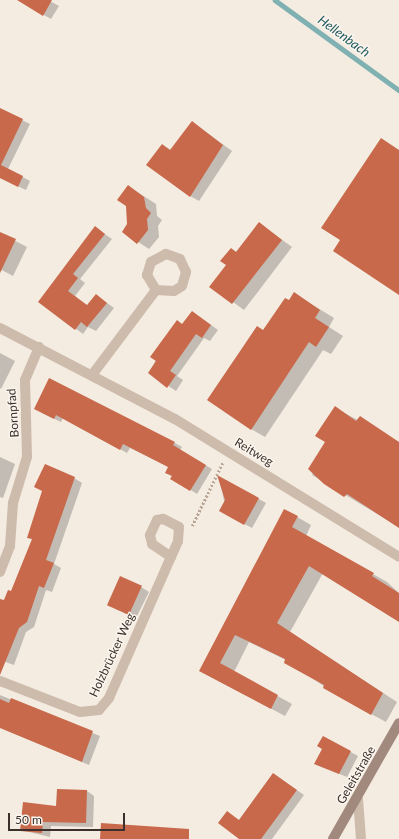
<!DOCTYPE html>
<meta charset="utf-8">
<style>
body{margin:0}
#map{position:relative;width:399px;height:839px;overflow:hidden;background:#f4ebe1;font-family:Lato,sans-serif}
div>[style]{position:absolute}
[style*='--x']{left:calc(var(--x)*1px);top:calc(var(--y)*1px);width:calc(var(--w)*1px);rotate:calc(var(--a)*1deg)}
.shadow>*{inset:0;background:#0003}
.stream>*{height:4.5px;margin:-2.25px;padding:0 2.25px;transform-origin:2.25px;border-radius:2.25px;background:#7fb0b2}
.building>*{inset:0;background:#c8694b;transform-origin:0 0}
.path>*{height:2.5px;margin-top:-1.25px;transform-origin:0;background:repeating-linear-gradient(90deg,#b9a596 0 2px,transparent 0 4px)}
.minor>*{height:10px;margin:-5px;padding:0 5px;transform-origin:5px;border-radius:5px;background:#cdbbac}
.secondary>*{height:10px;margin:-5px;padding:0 5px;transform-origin:5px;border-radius:5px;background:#a18a7d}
span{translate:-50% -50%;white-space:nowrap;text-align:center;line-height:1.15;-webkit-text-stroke:3px #fbf5ee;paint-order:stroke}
.street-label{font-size:12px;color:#3b302b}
.water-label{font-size:13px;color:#1f5a5e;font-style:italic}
.scale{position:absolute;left:8px;top:813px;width:117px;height:18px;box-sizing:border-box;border:2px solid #3b302b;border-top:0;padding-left:5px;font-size:12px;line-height:14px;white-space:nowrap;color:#3b302b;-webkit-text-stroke:3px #fbf5ee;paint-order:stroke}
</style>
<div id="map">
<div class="shadow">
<div style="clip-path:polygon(25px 0,48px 0,59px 6px,51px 19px,23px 3px)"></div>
<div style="clip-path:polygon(0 109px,30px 124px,8px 169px,30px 181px,26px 190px,0 178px)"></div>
<div style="clip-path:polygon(192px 122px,232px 151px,199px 201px,190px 196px,162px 145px,171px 150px)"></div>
<div style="clip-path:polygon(128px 186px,156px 204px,157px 216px,162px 220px,158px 226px,159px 237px,149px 249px,123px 232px,129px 225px)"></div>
<div style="clip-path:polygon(259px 223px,292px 247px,244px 310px,211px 286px,227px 265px,231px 249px,237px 252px)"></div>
<div style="clip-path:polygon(96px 228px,112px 239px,80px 279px,85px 283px,75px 296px,87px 306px,96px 295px,114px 308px,96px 331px,88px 327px,83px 334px,40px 302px)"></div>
<div style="clip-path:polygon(0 233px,27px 247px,13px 276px,0 269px)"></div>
<div style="clip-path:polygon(295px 294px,334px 318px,329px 327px,343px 336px,331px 354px,323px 350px,265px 437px,251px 429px,263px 331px)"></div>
<div style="clip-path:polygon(200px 317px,218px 330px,210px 341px,204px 338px,177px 376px,183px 380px,176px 391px,149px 373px,177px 321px,183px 325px)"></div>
<div style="clip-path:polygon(0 353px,15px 361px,1px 389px,0 388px)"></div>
<div style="clip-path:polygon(50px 379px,175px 443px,182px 447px,180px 450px,212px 469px,197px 494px,172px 478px,169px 467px,130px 448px,127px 453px,63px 418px,61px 422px,42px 413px)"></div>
<div style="clip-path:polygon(335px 408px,399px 442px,399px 527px,312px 475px,327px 442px)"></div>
<div style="clip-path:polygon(0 457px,15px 464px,3px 498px,0 497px)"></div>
<div style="clip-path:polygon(219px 477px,266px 503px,252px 528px,227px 515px)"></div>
<div style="clip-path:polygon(74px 478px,82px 483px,54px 564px,61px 568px,52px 592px,46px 590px,34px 627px,26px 632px,14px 665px,0 660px,0 609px,8px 591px,12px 592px,33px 540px,28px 537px,43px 491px)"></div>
<div style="clip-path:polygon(285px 510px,311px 525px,306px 536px,387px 582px,399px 593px,399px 620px,323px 573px,290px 632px,397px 702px,386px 722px,338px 696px,286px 660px,249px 642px,234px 672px,292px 704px,285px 716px,200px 671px)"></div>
<div style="clip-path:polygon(141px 587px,149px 592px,136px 618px,116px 609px)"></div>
<div style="clip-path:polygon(0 695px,100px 736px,89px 765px,0 727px)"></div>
<div style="clip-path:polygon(323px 737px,358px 756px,347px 777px,315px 764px,323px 749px)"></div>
<div style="clip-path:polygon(273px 774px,304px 795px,272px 839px,241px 839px,239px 820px)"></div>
<div style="clip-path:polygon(87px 791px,94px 796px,93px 827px,51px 826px,50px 837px,21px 830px)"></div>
</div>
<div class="stream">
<div style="--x:275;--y:0;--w:153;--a:36"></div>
</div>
<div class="building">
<div style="clip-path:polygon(17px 0,52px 0,43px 16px)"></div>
<div style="clip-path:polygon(0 108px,23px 119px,1px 165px,23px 176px,18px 187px,0 178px)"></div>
<div style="clip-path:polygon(192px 121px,223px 145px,190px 197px,146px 165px,162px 144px,170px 150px)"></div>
<div style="clip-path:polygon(381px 138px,399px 150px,399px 295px,333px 251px,340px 240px,321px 228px)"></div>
<div style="clip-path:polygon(128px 185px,144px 197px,146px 208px,151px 213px,147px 219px,148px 230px,137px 244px,122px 232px,127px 224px,126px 206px,117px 200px)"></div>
<div style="clip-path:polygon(259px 222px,282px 240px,232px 304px,209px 287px,226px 265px,220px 261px,231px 248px,236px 252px)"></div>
<div style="clip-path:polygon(95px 226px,105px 234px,73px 274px,78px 278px,68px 291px,87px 305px,96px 294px,107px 303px,87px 327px,81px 322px,75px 330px,38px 302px)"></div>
<div style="clip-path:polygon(0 232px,16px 239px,0 273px)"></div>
<div style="clip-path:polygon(294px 292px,320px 310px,315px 318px,329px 327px,316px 347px,309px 342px,251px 430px,207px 400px,257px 326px,263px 330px,285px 298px,289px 300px)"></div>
<div style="clip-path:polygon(192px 311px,211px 325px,202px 338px,196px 334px,170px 371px,176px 375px,167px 388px,148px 373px,156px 361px,150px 357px,177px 320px,182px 324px)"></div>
<div style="clip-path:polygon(49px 378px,175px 442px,173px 445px,206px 465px,190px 491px,170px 479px,172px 476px,165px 473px,168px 467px,123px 444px,120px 450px,56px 415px,54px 419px,34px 409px)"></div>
<div style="clip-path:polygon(335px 406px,356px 421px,360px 416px,399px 442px,399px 528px,347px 494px,344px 497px,324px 484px,308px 469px,325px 442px,315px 436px)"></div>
<div style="clip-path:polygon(45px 464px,75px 477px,46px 560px,54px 563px,44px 588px,39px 586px,27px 622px,19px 628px,0 675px,0 599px,4px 600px,8px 590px,11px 591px,32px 539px,27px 538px,42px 491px,34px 487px)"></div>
<div style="clip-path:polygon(217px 475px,259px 498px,244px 525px,219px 511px,225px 500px)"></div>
<div style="clip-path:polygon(284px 509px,298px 516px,292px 527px,374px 573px,372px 576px,399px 593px,399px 622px,309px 566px,277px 623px,383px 693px,371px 715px,323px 688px,324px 685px,284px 663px,285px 659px,235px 635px,220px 663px,278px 695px,271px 709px,199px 671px)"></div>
<div style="left:120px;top:576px;width:24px;height:32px;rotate:24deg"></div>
<div style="clip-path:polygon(11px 698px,93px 731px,82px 762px,0 728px,0 699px,9px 703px)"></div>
<div style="clip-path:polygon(323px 736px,351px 751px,339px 774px,314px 764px,322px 749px,317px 746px)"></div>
<div style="clip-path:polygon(273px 773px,297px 790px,261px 839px,239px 839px,218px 823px,227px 811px,239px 820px)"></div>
<div style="clip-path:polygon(57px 789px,87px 790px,86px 823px,43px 822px,42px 833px,20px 831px,23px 802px,56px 806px)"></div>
<div style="clip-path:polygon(101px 823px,189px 829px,189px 839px,100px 839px)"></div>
</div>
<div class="path">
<div style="--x:192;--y:526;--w:71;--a:-64.2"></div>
</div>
<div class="minor">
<div style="--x:0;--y:328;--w:197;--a:27.5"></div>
<div style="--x:175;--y:419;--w:263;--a:31.6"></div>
<div style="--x:92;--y:375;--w:106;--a:-53"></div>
<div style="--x:156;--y:290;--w:18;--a:3"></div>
<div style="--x:174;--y:291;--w:9;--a:-32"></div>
<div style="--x:182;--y:286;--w:15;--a:-74"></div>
<div style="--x:186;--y:272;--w:14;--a:-115"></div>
<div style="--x:180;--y:259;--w:15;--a:-160"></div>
<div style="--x:166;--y:254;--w:17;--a:152"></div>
<div style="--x:151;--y:262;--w:14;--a:107"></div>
<div style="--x:147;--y:275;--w:17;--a:59"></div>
<div style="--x:0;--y:572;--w:28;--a:-69"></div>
<div style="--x:10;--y:546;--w:43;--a:-86"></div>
<div style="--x:13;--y:503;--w:48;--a:-73.1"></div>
<div style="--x:27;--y:457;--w:77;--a:-91.5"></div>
<div style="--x:25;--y:380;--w:36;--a:-67"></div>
<div style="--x:0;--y:681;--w:86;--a:21.2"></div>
<div style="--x:80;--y:712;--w:19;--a:-6"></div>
<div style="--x:99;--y:710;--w:16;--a:-50"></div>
<div style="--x:109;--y:698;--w:154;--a:-66.3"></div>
<div style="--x:171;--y:557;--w:17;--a:-66"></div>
<div style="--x:178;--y:541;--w:14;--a:-86"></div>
<div style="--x:179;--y:527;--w:18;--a:-153"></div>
<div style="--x:163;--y:519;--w:6;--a:171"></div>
<div style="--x:157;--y:520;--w:17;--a:115"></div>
<div style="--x:150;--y:535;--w:9;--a:77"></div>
<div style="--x:152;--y:544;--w:23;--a:34"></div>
<div style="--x:358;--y:799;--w:40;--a:85.7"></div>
</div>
<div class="secondary">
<div style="--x:333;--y:839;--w:133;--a:-60.4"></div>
</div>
<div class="street-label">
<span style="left:13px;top:413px;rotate:-94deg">Bornpfad</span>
<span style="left:254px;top:452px;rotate:31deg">Reitweg</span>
<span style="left:112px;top:655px;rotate:-65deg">Holzbrücker Weg</span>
<span style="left:356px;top:775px;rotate:-60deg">Geleitstraße</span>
</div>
<div class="water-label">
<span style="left:344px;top:36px;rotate:36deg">Hellenbach</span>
</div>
<div class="scale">50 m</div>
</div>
